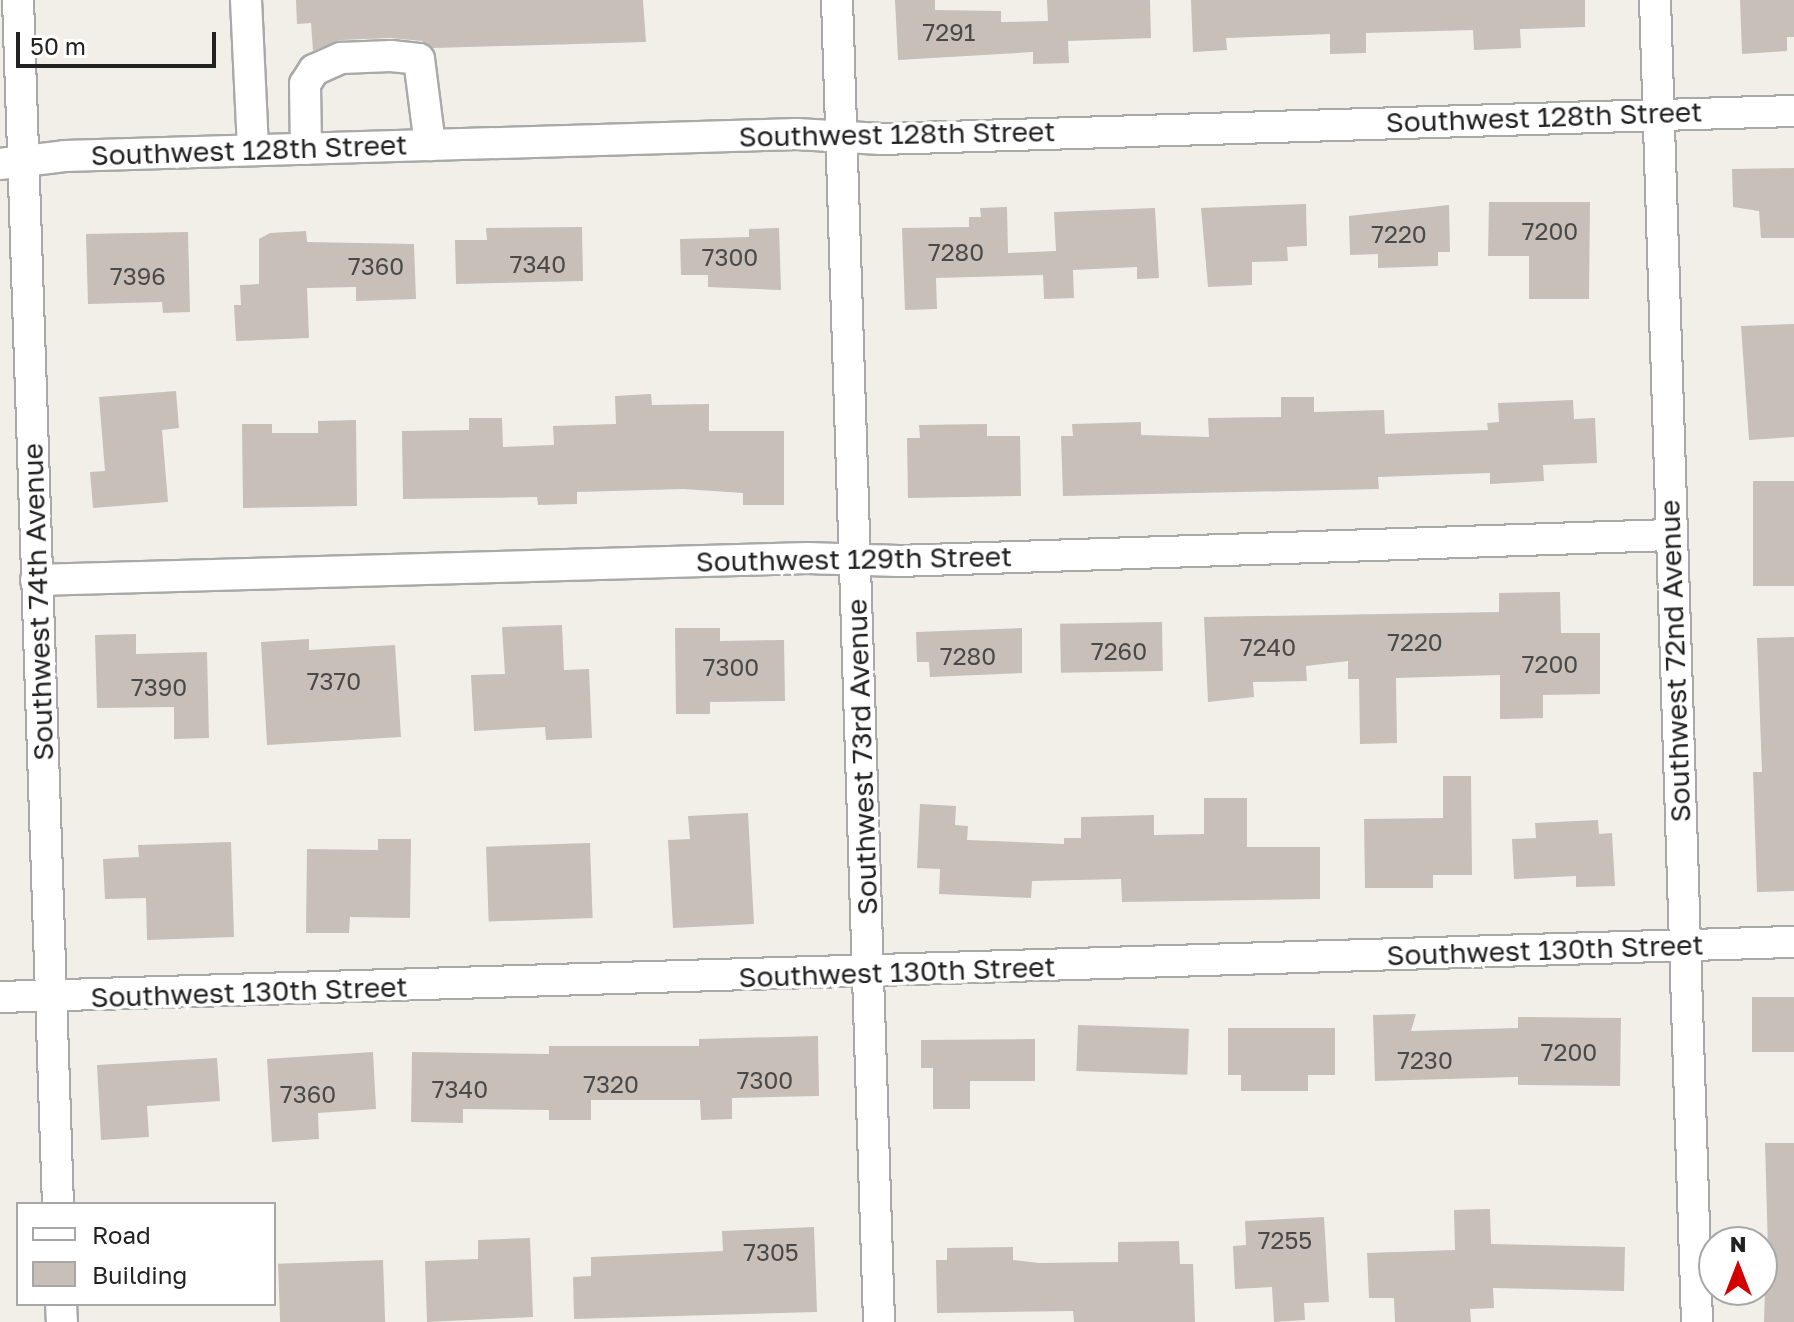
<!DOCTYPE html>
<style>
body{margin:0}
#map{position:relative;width:1794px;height:1322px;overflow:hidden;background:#f2efe9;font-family:"Golos Text",sans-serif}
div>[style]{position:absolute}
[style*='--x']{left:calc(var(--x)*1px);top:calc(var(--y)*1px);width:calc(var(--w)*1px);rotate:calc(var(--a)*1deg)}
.building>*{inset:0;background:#c7bfb8;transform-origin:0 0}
.roads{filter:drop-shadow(2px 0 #a9a9a9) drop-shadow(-2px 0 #a9a9a9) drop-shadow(0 2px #a9a9a9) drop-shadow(0 -2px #a9a9a9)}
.minor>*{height:30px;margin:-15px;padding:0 15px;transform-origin:15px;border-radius:15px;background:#fff}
span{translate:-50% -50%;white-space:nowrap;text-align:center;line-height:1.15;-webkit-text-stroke:7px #fff;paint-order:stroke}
.number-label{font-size:24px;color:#4b4948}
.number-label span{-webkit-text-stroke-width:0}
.street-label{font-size:28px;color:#222}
.legend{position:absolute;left:16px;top:1202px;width:260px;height:104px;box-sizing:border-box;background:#fff;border:2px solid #a7a7a7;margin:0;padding:10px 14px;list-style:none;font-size:24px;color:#222}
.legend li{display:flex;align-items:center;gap:16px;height:40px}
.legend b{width:40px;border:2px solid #a7a7a7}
.north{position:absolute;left:1698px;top:1226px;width:80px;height:80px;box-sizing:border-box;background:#fff;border:2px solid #a7a7a7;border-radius:50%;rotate:0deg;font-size:22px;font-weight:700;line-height:32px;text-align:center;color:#222}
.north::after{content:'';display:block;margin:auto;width:28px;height:36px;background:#d40000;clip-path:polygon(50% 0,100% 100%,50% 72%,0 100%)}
.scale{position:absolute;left:16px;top:32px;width:200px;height:36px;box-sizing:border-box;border:4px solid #222;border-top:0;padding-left:10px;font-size:24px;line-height:28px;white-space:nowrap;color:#222;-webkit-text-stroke:6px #fff;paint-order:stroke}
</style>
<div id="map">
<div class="building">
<div style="clip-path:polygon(296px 0,643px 0,646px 42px,433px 48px,422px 41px,390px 38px,340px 40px,313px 51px,311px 23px,297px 24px)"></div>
<div style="clip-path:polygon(895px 0,935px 0,935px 10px,1001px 11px,1001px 22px,1048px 21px,1047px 0,1150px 0,1151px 38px,1068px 41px,1069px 63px,1033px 64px,1033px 52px,898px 60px)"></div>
<div style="clip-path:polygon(1191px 0,1585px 0,1585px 27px,1520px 29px,1521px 48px,1474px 50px,1473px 30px,1366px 33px,1366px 53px,1330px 54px,1330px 34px,1226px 38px,1227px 50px,1193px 52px)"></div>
<div style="clip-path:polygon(1740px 0,1794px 0,1794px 37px,1787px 37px,1787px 51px,1742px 54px)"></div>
<div style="clip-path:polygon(1794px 168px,1794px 238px,1761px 238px,1759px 211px,1733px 207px,1732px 169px)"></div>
<div style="clip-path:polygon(1489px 202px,1590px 202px,1589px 299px,1529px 299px,1529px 256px,1488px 256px)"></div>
<div style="clip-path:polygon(1306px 204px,1307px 246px,1287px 247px,1288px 261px,1252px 262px,1252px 285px,1208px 287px,1201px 208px)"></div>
<div style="clip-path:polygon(1449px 205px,1450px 252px,1438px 252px,1438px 266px,1378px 268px,1378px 254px,1350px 255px,1349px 216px)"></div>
<div style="clip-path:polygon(1007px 207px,1008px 253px,1056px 251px,1054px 212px,1155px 208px,1159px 278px,1137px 279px,1137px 267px,1073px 270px,1074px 298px,1044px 299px,1043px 275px,936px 278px,937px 309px,905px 310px,902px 228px,969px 227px,969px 217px,981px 217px,980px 208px)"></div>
<div style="clip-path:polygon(582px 227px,583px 281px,456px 284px,455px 240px,487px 240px,486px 228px)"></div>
<div style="clip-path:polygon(779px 228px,781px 290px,708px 287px,708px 275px,681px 275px,680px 239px,749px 237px,749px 229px)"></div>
<div style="clip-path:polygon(306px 231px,307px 242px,414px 244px,416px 299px,356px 301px,356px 287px,307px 288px,309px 338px,236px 341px,234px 305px,241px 305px,240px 285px,259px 284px,259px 239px,270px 233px)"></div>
<div style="clip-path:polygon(188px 232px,190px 312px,163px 313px,162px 302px,88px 304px,86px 234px)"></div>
<div style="clip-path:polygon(1794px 324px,1794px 437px,1749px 440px,1741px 326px)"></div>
<div style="clip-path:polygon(176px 391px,179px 428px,162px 430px,168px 502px,93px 508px,90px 472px,105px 471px,99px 397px)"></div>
<div style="clip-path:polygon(651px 394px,652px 405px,709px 404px,709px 431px,784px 431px,784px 505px,743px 505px,743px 493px,683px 489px,577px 492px,577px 504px,538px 505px,537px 497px,403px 499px,402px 431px,469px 430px,469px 418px,502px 418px,503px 447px,554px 445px,553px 426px,616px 424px,615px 396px)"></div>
<div style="clip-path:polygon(1281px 397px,1314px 397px,1314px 412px,1384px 410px,1385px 434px,1488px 430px,1487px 423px,1499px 422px,1498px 403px,1573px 400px,1574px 419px,1595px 418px,1597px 463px,1543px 465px,1544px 481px,1490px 484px,1490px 473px,1378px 477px,1379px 489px,1063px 496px,1061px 436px,1073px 436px,1072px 424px,1141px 422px,1141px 435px,1209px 437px,1208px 418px,1281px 417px)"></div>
<div style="clip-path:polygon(356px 420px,357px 506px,243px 508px,242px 424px,272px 424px,272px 433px,318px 433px,318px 421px)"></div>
<div style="clip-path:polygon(987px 424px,987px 436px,1020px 436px,1021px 496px,908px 498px,907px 438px,920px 438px,919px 425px)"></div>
<div style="left:1794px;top:481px;width:105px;height:41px;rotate:90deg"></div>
<div style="clip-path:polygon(1560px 592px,1561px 633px,1600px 633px,1600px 694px,1543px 695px,1543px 718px,1500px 719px,1500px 675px,1396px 678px,1397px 743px,1360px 744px,1359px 679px,1348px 679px,1348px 661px,1306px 666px,1307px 681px,1253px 682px,1254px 697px,1208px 702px,1204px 617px,1499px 612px,1499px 593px)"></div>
<div style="left:1162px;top:622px;width:49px;height:102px;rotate:89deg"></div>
<div style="clip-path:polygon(562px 625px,564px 670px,589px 669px,592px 738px,546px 740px,545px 727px,474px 731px,471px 675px,505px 674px,502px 627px)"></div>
<div style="clip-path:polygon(675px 628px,720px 628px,720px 641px,784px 640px,785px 701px,710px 702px,710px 714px,676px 714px)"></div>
<div style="clip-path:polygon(1022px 628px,1022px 673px,930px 677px,929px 662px,917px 662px,916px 632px)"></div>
<div style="clip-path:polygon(136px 634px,136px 654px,207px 652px,209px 738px,174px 739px,174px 707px,97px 708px,95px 635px)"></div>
<div style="clip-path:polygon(1794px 637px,1794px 891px,1757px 892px,1753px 772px,1762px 772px,1757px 638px)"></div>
<div style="clip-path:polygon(309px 639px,309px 650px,395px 645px,401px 737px,267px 745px,261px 642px)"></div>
<div style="clip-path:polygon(1443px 776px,1471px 776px,1472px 875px,1433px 875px,1433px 888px,1365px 888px,1364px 819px,1443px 818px)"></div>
<div style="clip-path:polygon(1204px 798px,1247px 798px,1247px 847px,1320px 847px,1320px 899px,1122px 902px,1121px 879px,1032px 881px,1031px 898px,939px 894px,940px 869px,917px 868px,920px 804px,956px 806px,955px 825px,968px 826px,967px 840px,1064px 844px,1064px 838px,1081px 838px,1081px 817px,1154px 815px,1154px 835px,1204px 834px)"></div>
<div style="clip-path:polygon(748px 813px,754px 924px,673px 928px,668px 840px,690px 839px,688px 816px)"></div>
<div style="clip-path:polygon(1598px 820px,1599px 834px,1612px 833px,1615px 886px,1576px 887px,1576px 876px,1514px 879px,1512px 839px,1536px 838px,1535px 823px)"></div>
<div style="clip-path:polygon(378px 839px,411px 839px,410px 918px,350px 917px,349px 933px,306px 933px,307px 849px,378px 850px)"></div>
<div style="clip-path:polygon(231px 842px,234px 937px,147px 940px,146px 898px,105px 899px,103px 859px,139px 857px,138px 845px)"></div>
<div style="left:590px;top:843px;width:75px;height:104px;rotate:88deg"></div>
<div style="left:1794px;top:997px;width:55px;height:42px;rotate:90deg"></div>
<div style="clip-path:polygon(1416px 1014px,1411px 1031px,1518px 1028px,1518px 1017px,1621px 1018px,1620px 1086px,1518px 1085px,1518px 1077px,1375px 1081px,1373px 1015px)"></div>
<div style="left:1078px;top:1025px;width:111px;height:46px;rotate:2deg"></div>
<div style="clip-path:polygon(1228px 1028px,1335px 1028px,1335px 1075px,1308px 1075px,1308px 1091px,1241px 1091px,1241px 1075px,1228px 1075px)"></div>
<div style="clip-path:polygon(818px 1036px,819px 1096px,732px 1098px,732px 1119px,701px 1120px,700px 1100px,591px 1100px,591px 1120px,549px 1120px,549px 1110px,463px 1109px,463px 1123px,411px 1122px,412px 1052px,549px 1054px,549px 1046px,699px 1046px,699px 1039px)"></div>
<div style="clip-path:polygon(1035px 1039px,1035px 1081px,970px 1081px,970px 1109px,933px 1109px,933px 1068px,921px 1068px,921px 1040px)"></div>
<div style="clip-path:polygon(373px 1052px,376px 1109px,318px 1113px,319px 1139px,272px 1142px,267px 1059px)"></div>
<div style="clip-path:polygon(217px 1058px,220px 1101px,147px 1106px,149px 1137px,101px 1140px,97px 1065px)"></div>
<div style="clip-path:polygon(1765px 1143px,1794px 1143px,1794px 1322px,1764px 1322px,1765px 1287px,1769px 1287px)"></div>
<div style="clip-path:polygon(1490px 1209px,1491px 1244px,1625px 1247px,1624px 1291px,1493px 1288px,1494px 1308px,1470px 1309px,1471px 1322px,1395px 1322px,1394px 1298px,1369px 1298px,1367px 1253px,1455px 1250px,1454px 1210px)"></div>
<div style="clip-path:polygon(1324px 1217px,1329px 1302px,1304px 1303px,1305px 1320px,1274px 1322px,1272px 1287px,1235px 1289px,1233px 1246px,1246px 1245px,1245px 1221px)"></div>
<div style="clip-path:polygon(814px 1227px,817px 1312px,574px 1319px,573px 1277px,591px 1276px,591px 1257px,723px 1251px,722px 1231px)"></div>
<div style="clip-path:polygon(530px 1238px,533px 1317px,427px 1322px,425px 1261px,478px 1259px,478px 1240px)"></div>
<div style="clip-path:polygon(1179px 1241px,1180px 1264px,1193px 1264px,1195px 1322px,1074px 1322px,1073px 1311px,937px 1313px,936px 1260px,947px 1260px,947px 1248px,1013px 1247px,1013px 1260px,1039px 1263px,1118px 1262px,1118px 1242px)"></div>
<div style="left:383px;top:1260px;width:62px;height:105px;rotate:88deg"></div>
</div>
<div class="roads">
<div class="minor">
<div style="--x:18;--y:0;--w:1205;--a:88.1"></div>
<div style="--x:246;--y:0;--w:150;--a:87.3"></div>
<div style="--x:837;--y:0;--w:1323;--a:88.18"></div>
<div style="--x:1655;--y:0;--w:1323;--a:88.18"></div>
<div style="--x:306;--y:149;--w:65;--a:-90.9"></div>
<div style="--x:305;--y:84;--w:17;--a:-57"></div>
<div style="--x:314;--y:70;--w:30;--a:-24"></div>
<div style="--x:341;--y:58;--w:50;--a:-2.3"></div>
<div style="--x:391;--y:56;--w:28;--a:6"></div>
<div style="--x:419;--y:59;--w:87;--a:82.7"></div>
<div style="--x:0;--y:164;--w:65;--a:-7"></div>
<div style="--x:65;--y:156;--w:732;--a:-1.72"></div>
<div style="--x:797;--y:134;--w:84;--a:3.4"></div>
<div style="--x:881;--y:139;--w:913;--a:-1.76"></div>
<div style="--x:36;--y:580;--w:772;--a:-1.63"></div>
<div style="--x:808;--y:558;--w:90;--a:1.9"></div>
<div style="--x:898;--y:561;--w:773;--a:-1.93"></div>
<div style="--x:0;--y:997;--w:1795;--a:-1.76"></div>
<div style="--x:61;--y:1304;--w:18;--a:87"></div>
</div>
</div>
<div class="number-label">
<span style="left:949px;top:32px">7291</span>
<span style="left:1550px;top:231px">7200</span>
<span style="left:1399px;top:234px">7220</span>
<span style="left:956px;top:252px">7280</span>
<span style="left:730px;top:257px">7300</span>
<span style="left:538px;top:264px">7340</span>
<span style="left:376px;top:266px">7360</span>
<span style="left:138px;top:276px">7396</span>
<span style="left:1415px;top:642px">7220</span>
<span style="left:1268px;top:647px">7240</span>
<span style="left:1119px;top:651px">7260</span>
<span style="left:968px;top:656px">7280</span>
<span style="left:1550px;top:664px">7200</span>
<span style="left:731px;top:667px">7300</span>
<span style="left:334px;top:681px">7370</span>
<span style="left:159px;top:687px">7390</span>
<span style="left:1569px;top:1052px">7200</span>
<span style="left:1425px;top:1060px">7230</span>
<span style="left:765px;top:1080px">7300</span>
<span style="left:611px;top:1084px">7320</span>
<span style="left:460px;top:1089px">7340</span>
<span style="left:308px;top:1094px">7360</span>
<span style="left:1285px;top:1240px">7255</span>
<span style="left:771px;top:1252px">7305</span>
</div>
<div class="street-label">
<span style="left:1544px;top:117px;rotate:-2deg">Southwest 128th Street</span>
<span style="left:897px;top:134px;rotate:-1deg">Southwest 128th Street</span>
<span style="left:249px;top:150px;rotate:-2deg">Southwest 128th Street</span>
<span style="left:854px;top:559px;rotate:-1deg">Southwest 129th Street</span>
<span style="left:38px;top:602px;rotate:-92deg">Southwest 74th Avenue</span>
<span style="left:1675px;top:661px;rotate:-92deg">Southwest 72nd Avenue</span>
<span style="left:862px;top:757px;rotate:-92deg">Southwest 73rd Avenue</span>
<span style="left:1545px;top:950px;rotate:-2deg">Southwest 130th Street</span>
<span style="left:897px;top:972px;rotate:-2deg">Southwest 130th Street</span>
<span style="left:249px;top:992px;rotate:-2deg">Southwest 130th Street</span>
</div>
<ul class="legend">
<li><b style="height:10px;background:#fff"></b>Road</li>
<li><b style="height:22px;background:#c7bfb8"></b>Building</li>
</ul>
<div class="north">N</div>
<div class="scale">50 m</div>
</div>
